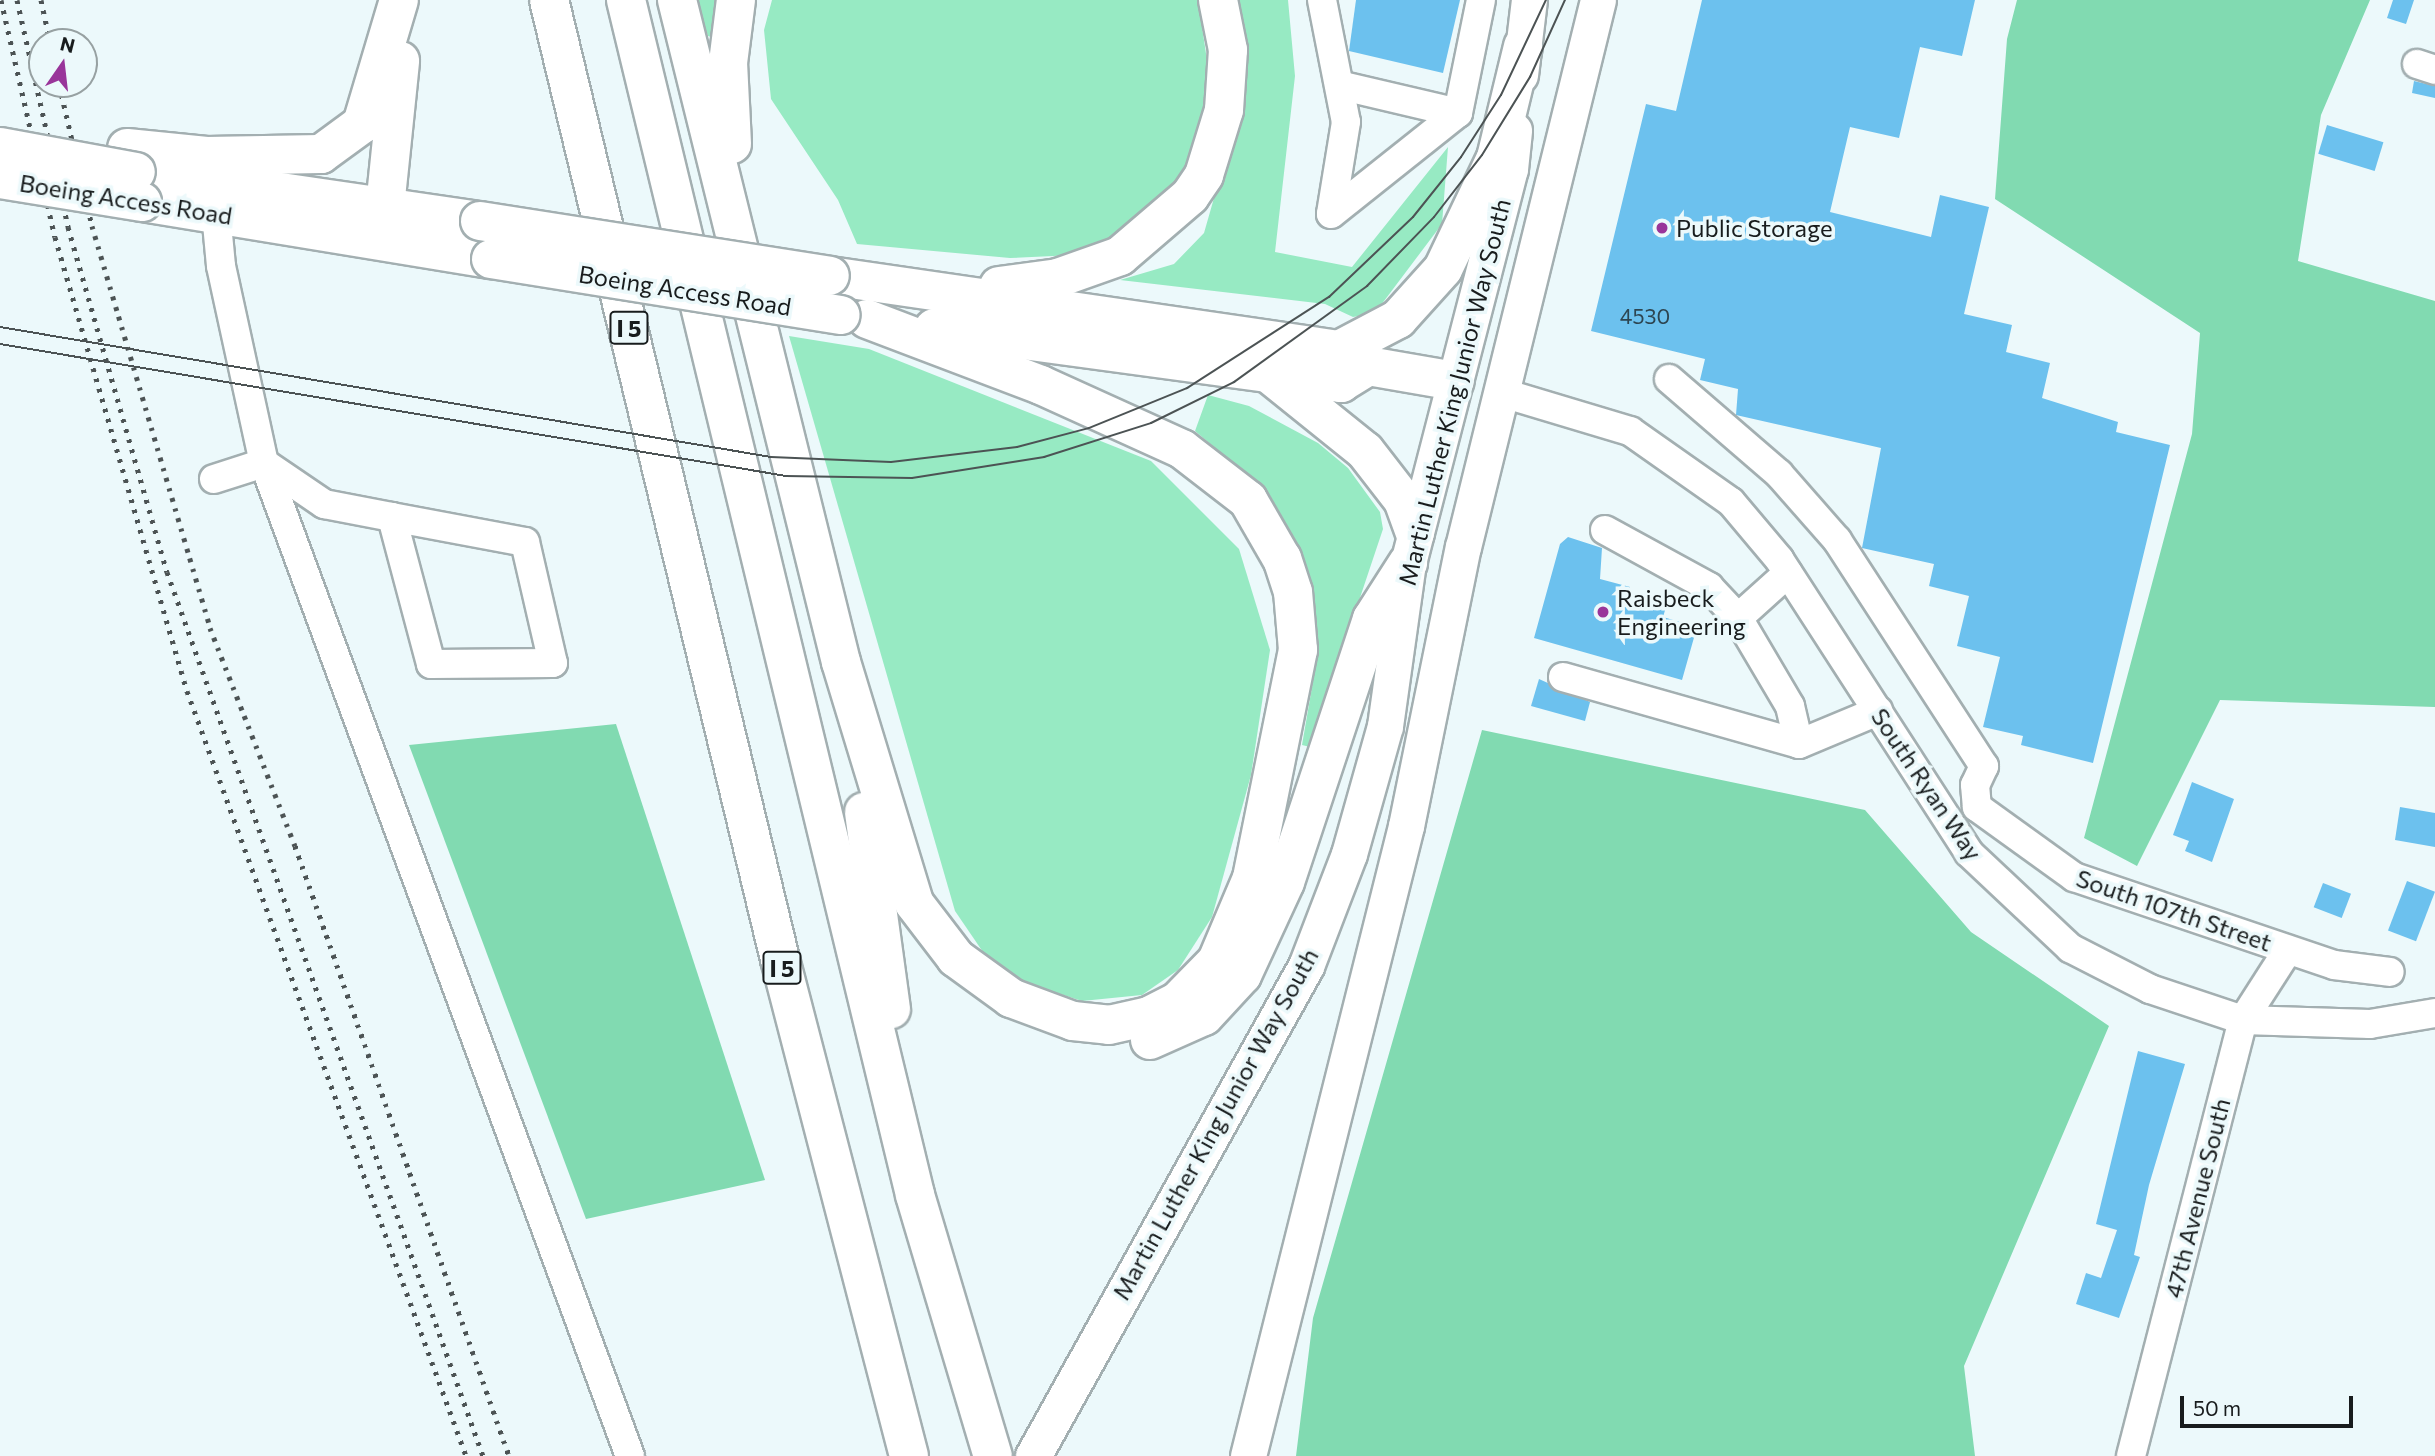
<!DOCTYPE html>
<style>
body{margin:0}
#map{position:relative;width:2435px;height:1456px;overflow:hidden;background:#ecf9fb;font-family:Commissioner,sans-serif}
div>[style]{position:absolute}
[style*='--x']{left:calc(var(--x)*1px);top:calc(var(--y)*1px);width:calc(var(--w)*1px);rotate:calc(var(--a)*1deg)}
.green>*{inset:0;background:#97eac3}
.forest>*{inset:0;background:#81dab1}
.building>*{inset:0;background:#6cc1ee;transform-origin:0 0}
.roads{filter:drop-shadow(2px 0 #a3afb1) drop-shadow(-2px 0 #a3afb1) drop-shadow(0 2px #a3afb1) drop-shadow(0 -2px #a3afb1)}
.minor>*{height:28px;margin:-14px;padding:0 14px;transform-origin:14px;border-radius:14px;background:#fff}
.major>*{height:35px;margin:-17.5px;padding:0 17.5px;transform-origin:17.5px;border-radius:17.5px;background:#fff}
.highway>*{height:38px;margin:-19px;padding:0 19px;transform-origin:19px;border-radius:19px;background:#fff}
.tram>*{height:2px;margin:-1px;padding:0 1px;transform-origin:1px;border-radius:1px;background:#4c5354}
.rail>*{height:5px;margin-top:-2.5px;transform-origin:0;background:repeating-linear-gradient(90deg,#4c5354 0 3.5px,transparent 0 10.5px)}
.bridges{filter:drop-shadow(2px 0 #a3afb1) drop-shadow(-2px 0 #a3afb1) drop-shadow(0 2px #a3afb1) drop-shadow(0 -2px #a3afb1)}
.highway-bridge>*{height:38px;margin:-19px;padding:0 19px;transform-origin:19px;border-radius:19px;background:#fff}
.dots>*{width:19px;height:19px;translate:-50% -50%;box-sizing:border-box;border:4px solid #ecf9fb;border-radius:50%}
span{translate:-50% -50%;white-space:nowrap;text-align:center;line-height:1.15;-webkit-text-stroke:7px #ecf9fb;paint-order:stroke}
.number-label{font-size:21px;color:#2d4551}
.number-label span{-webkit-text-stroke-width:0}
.shield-label span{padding:2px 5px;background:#ecf9fb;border:2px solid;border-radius:5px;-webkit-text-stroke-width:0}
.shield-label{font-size:23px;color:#181c1d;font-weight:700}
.street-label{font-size:24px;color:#181c1d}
.poi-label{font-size:24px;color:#181c1d}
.left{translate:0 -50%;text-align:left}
.north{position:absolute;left:28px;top:28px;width:70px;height:70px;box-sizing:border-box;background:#ecf9fb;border:2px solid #97a1a2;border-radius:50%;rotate:14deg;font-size:19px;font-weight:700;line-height:28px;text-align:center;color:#181c1d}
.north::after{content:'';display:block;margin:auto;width:24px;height:32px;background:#99359a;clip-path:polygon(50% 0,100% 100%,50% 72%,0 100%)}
.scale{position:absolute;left:2180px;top:1396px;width:173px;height:32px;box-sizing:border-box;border:4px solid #181c1d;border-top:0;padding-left:9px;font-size:21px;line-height:24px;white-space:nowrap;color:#181c1d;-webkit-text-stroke:5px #ecf9fb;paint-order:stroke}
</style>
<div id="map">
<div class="green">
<div style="clip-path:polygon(694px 0,723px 0,714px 38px,708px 36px)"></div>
<div style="clip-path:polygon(772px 0,1198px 0,1211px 87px,1190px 169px,1117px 238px,1074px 255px,1010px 258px,857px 244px,838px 200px,771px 99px,764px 30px)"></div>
<div style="clip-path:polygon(1232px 0,1288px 0,1295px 76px,1275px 252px,1352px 267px,1448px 147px,1442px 224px,1375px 313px,1353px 317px,1325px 304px,1120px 280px,1174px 264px,1204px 233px,1238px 114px)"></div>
<div style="clip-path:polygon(789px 336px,869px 349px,1151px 461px,1239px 549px,1270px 650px,1251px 775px,1212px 917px,1178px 970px,1142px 995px,1082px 1001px,998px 974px,955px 911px)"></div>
<div style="clip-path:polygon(1208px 395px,1249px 406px,1318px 443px,1348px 468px,1380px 512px,1383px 529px,1310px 747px,1302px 745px,1316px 664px,1314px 600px,1300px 549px,1269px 494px,1195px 431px)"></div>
</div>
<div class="forest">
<div style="clip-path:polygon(2017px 0,2370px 0,2321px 115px,2298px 261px,2435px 301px,2435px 707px,2220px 700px,2137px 866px,2084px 838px,2192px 434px,2200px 333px,1995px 199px,2007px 39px)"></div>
<div style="clip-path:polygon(616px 724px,765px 1180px,586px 1219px,409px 745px)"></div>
<div style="clip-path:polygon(1482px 730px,1865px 810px,1971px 932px,2109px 1026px,1964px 1366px,1975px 1456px,1296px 1456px,1313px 1318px)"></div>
</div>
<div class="building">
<div style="clip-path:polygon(1356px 0,1460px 0,1443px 73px,1349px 51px)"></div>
<div style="clip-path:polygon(1702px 0,1975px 0,1962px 56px,1920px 47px,1899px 138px,1850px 127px,1830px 212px,1931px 237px,1940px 195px,1989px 207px,1964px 314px,2012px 325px,2006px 352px,2050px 363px,2042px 398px,2118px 422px,2116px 432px,2170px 445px,2093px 763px,2021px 745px,2023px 736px,1983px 727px,2000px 657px,1957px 646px,1969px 596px,1929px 586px,1934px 564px,1862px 548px,1881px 448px,1736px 415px,1738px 389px,1700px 380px,1705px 359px,1591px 331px,1646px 104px,1676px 111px)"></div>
<div style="clip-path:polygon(2393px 0,2414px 0,2406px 24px,2387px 18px)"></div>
<div style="clip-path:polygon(2414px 81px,2435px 86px,2435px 98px,2412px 93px)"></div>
<div style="left:2327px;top:125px;width:59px;height:30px;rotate:17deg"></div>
<div style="clip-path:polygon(1568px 537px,1602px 548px,1600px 579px,1630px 587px,1627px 596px,1666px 607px,1663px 617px,1697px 627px,1682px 680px,1534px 638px,1560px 544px)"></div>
<div style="clip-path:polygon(1539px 679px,1590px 702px,1585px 721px,1531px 706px)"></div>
<div style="clip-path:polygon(2192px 782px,2234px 799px,2212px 862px,2185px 851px,2189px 841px,2173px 835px)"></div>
<div style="clip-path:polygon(2400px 807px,2435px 813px,2435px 847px,2395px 840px)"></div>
<div style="left:2407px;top:881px;width:30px;height:53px;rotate:21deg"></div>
<div style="left:2323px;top:883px;width:30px;height:26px;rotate:21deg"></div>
<div style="clip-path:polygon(2138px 1051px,2185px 1064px,2149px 1185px,2134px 1255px,2140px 1257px,2119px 1318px,2076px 1304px,2086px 1273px,2101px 1278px,2117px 1230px,2096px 1224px)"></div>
</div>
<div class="roads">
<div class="minor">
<div style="--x:1322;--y:0;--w:124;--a:78.9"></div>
<div style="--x:1346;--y:122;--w:93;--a:99.3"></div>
<div style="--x:1331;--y:214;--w:162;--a:-38.5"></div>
<div style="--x:1458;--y:113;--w:122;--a:-166.8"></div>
<div style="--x:2417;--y:64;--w:19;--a:18"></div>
<div style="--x:1458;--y:113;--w:115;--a:-78.5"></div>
<div style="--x:216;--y:213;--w:53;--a:84.6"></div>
<div style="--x:221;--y:266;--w:202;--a:77.7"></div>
<div style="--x:264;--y:463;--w:1058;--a:69.77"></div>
<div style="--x:1669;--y:379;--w:145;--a:40.8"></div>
<div style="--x:1779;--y:474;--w:88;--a:48.7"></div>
<div style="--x:1837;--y:540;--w:270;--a:57"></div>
<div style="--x:1984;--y:766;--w:21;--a:115"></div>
<div style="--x:1975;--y:785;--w:22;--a:85"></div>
<div style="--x:1977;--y:807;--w:120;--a:35.8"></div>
<div style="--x:2074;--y:877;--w:274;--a:18.7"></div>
<div style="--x:2334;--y:965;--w:56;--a:7.1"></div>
<div style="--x:1503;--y:393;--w:133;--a:16.7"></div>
<div style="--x:1630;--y:431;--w:123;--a:35.1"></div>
<div style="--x:1731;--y:502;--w:75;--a:49.9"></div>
<div style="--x:1779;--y:559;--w:350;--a:57.1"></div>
<div style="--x:1969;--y:853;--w:139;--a:43.2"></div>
<div style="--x:2070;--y:948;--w:90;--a:27.1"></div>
<div style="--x:2150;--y:989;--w:98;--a:18.4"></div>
<div style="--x:2243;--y:1020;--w:127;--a:1.8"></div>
<div style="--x:2370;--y:1024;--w:66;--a:-9.6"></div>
<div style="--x:214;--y:479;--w:52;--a:-17.7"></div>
<div style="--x:264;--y:463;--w:73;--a:34.3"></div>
<div style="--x:324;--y:504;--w:69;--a:10.8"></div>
<div style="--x:392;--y:517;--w:135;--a:10.6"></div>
<div style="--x:525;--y:542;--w:124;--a:77"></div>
<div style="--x:553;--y:663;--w:122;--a:179.5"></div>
<div style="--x:431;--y:664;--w:152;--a:-104.9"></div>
<div style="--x:1605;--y:530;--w:119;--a:28.7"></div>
<div style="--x:1709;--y:587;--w:42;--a:46.9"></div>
<div style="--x:1738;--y:618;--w:102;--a:59.4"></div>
<div style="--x:1790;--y:706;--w:39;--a:77"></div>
<div style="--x:1738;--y:618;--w:67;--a:-42"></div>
<div style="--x:1563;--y:677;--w:245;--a:15.8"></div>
<div style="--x:1799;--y:744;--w:86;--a:-22.7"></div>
<div style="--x:2131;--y:1456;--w:450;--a:-75.6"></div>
<div style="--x:2243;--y:1020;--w:83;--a:-57.3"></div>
</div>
<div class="major">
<div style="--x:1520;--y:75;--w:76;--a:-83.2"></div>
<div style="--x:1033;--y:1456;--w:561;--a:-60.88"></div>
<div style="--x:1306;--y:966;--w:120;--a:-69"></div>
<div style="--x:1349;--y:854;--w:133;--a:-74.3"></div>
<div style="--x:1385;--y:726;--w:165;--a:-82"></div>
<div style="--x:1408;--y:563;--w:407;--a:-75.5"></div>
<div style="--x:1510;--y:169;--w:39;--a:-84"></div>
<div style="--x:1248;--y:1456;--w:650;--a:-75.92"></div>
<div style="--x:1406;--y:826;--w:285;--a:-78.5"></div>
<div style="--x:1463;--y:547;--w:563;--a:-76.14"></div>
</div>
<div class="highway">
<div style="--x:549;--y:0;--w:986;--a:76.46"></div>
<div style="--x:780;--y:959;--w:513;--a:75.45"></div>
<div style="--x:626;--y:0;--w:1229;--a:76.4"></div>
<div style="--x:915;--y:1195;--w:272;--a:73.4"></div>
<div style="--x:677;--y:0;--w:682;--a:76.09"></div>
<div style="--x:841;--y:662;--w:252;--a:73.1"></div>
<div style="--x:914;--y:903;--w:69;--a:52.6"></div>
<div style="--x:956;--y:958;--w:68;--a:36"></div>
<div style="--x:1011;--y:998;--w:66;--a:20.4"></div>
<div style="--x:1073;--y:1021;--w:36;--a:6"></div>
<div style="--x:1109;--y:1025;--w:41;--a:-12.7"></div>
<div style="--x:1149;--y:1016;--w:33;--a:-27"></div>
<div style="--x:1178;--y:1001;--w:56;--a:-45.7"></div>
<div style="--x:1217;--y:961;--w:90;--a:-67.1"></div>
<div style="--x:1252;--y:878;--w:233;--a:-78.6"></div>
<div style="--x:1298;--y:650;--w:58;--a:-94.9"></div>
<div style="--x:1293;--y:592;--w:35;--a:-108"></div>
<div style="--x:1282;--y:559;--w:68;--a:-120"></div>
<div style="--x:1248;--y:500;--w:83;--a:-142.3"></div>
<div style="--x:1182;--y:449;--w:155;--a:-155.6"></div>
<div style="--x:1041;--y:385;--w:186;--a:-159.2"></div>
<div style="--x:732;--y:144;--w:81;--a:-92.8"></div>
<div style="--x:728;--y:63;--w:64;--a:-82.8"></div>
<div style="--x:127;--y:148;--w:80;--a:5.7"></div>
<div style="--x:207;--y:156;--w:114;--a:-1"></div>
<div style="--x:321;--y:154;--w:51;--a:-36.2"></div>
<div style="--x:362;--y:124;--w:129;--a:-73.4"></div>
<div style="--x:164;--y:175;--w:319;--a:8.3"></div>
<div style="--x:142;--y:202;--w:354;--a:9.3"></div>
<div style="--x:399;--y:225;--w:23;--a:-128"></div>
<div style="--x:385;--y:207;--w:147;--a:-84.1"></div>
<div style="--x:830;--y:276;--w:514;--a:8.27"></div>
<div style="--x:1339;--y:350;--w:33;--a:29"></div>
<div style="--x:1368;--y:366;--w:88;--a:9.8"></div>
<div style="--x:999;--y:286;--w:60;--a:-7.7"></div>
<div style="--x:1058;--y:278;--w:66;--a:-19.5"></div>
<div style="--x:1120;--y:256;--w:92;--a:-40.6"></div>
<div style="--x:1190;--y:196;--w:25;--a:-56"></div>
<div style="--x:1204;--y:175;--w:68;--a:-72.9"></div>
<div style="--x:1224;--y:110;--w:60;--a:-86.2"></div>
<div style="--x:1228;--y:50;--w:51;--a:-101.3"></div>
<div style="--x:934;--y:328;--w:411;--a:7.7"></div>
<div style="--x:1341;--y:383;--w:32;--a:-32"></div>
<div style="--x:1339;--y:350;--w:67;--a:-27.7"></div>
<div style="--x:1398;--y:319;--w:67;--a:-48"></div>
<div style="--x:1443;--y:269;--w:123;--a:-64.5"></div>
<div style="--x:1496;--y:158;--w:115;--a:-76.4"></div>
<div style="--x:1268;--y:373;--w:124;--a:38.8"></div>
<div style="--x:1365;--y:451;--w:62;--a:52.2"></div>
<div style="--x:1403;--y:500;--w:35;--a:70"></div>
<div style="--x:864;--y:812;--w:199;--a:82.2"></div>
<div style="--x:1150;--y:1040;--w:59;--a:-24"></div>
<div style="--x:1204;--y:1016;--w:56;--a:-47.2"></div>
<div style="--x:1242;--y:975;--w:102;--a:-65.2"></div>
<div style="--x:1285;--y:882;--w:277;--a:-71.7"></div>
<div style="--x:1372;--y:619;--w:67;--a:-57.3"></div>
</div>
</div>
<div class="tram">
<div style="--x:0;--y:327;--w:782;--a:9.57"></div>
<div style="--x:771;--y:457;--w:120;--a:2.4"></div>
<div style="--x:891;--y:462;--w:127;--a:-6.8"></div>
<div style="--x:1017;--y:447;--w:74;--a:-14.8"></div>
<div style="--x:1089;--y:428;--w:106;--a:-22.2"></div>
<div style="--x:1187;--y:388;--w:169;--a:-32.7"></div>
<div style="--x:1329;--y:297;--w:116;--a:-43.6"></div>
<div style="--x:1413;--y:217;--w:77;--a:-51.3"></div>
<div style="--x:1461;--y:157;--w:74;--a:-57.2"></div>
<div style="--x:1501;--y:95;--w:105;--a:-64.7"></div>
<div style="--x:0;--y:344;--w:797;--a:9.53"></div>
<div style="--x:786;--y:476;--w:126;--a:0.9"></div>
<div style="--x:912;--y:478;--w:134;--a:-9"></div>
<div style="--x:1044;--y:457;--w:112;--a:-17.6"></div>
<div style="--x:1151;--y:423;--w:93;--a:-26.3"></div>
<div style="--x:1234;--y:382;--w:164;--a:-35.8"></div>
<div style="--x:1367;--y:286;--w:96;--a:-45.8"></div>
<div style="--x:1434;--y:217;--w:78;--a:-52.3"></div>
<div style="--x:1482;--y:155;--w:92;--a:-58.4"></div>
<div style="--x:1530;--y:77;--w:85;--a:-65.6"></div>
</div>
<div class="rail">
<div style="--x:1;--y:0;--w:243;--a:77.2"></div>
<div style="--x:55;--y:237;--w:473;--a:73.8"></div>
<div style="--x:187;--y:691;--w:814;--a:69.96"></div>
<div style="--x:17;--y:0;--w:233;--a:77.3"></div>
<div style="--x:68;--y:227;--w:359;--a:74"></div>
<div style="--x:167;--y:572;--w:939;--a:70.33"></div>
<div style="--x:41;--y:0;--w:43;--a:77.9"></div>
<div style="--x:59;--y:84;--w:146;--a:76.9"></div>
<div style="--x:92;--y:226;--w:419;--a:73.6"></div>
<div style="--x:210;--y:628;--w:234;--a:68.7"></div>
<div style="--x:295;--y:846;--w:646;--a:70.67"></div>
</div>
<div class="bridges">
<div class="highway-bridge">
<div style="--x:0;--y:147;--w:138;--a:10.4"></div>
<div style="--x:0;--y:179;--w:144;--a:9.2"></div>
<div style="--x:480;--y:221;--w:354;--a:8.9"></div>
<div style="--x:491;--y:259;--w:354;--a:9.1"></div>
</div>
</div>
<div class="dots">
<div style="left:1662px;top:228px;background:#99359a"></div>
<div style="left:1603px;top:612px;background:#99359a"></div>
</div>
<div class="number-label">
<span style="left:1645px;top:316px">4530</span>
</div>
<div class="shield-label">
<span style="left:629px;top:328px">I 5</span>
<span style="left:782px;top:968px">I 5</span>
</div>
<div class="street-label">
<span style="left:126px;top:199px;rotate:9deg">Boeing Access Road</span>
<span style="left:685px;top:290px;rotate:9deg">Boeing Access Road</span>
<span style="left:1454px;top:392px;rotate:-76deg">Martin Luther King Junior Way South</span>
<span style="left:1927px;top:784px;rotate:56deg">South Ryan Way</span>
<span style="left:2174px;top:910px;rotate:19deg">South 107th Street</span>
<span style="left:1215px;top:1124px;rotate:-61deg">Martin Luther King Junior Way South</span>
<span style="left:2197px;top:1198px;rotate:-76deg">47th Avenue South</span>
</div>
<div class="poi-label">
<span class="left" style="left:1676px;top:228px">Public Storage</span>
<span class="left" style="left:1617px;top:612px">Raisbeck<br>Engineering</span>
</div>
<div class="north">N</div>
<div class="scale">50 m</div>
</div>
